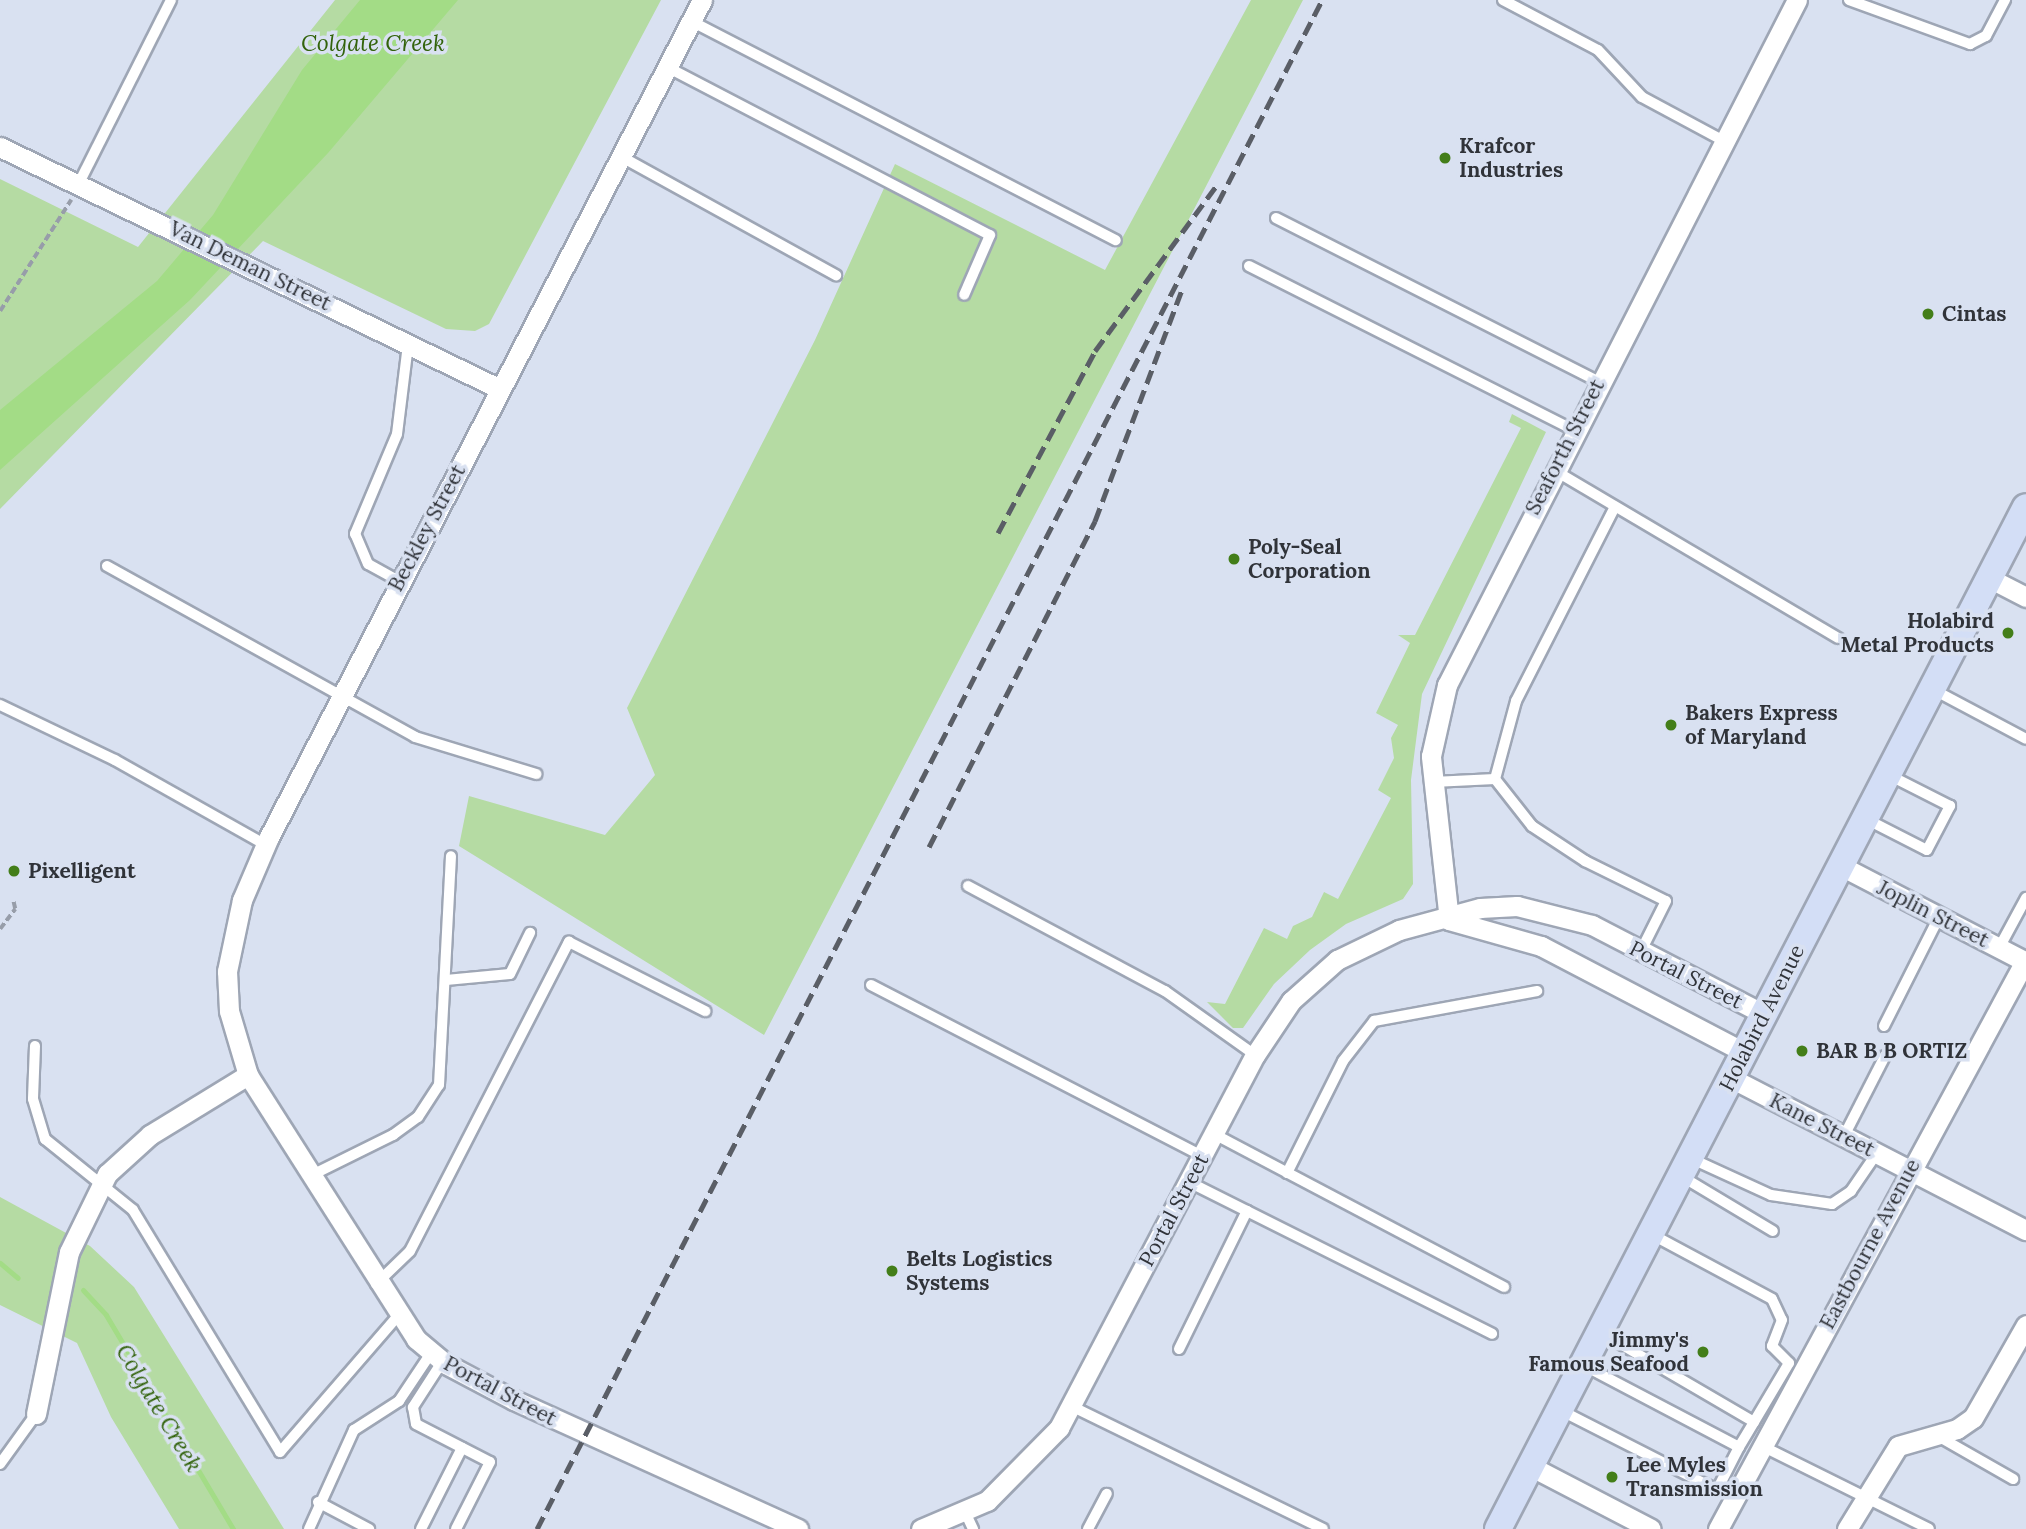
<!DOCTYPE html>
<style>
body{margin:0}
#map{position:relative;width:2026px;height:1529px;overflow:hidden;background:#d9e1f1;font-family:Lora,serif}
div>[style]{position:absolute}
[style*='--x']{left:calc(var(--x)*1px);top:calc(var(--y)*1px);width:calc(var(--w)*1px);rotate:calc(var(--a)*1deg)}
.green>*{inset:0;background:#b5dba3}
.water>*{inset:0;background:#a3dc86}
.stream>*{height:5px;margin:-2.5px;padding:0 2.5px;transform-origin:2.5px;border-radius:2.5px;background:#a3dc86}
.path>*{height:3.5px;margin-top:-1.75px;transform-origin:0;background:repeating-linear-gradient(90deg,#979da9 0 7px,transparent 0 10.5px)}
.roads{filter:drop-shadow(2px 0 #9ea6b5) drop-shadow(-2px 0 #9ea6b5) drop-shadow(0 2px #9ea6b5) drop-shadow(0 -2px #9ea6b5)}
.lane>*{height:10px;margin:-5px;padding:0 5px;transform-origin:5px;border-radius:5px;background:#fff}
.street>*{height:19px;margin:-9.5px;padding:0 9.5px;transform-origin:9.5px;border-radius:9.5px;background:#fff}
.secondary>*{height:26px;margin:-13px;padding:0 13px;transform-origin:13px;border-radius:13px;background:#d3def6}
.rail>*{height:5px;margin-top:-2.5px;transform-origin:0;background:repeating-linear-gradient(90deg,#5a5e66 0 14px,transparent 0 21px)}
.dots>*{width:19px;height:19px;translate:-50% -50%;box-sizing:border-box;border:4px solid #d9e1f1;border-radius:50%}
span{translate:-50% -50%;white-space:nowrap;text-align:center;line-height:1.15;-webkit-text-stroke:7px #d9e1f1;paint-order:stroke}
.poi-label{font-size:21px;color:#303339;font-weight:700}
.left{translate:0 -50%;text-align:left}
.right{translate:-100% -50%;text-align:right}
.street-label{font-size:21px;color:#303339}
.water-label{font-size:23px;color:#32630b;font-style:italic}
</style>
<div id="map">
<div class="green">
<div style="clip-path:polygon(335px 0,661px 0,489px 324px,475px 331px,446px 329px,263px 241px,0 509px,0 179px,138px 247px)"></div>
<div style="clip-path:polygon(1251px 0,1303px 0,764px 1035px,459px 846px,469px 796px,605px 835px,655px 775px,627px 708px,815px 340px,895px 164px,1105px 270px)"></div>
<div style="clip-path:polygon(1512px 414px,1546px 432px,1422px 694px,1411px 780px,1413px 884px,1403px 899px,1346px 924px,1310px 950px,1274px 984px,1243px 1028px,1233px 1028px,1207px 1002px,1225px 1004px,1264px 928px,1287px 939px,1293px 926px,1312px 917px,1324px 892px,1338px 899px,1391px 798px,1378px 790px,1394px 758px,1391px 738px,1398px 725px,1376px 713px,1410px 643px,1398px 635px,1415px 635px,1521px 428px,1509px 422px)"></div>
<div style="clip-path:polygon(0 1197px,90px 1246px,134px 1287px,284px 1529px,179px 1529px,111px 1417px,77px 1343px,0 1305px)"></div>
</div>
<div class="water">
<div style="clip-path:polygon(360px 0,458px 0,328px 153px,190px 300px,0 470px,0 410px,157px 281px,213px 215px,302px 70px)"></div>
</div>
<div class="stream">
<div style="--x:0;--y:1263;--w:23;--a:40"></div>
<div style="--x:83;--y:1290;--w:34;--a:47"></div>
<div style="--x:106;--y:1315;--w:249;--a:59.3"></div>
</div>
<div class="path">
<div style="--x:0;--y:311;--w:132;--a:-57.4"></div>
<div style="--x:0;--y:929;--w:25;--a:-53"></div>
<div style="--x:15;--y:909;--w:9;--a:-103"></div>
</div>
<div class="roads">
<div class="lane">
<div style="--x:1503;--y:0;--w:107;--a:27.8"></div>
<div style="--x:1598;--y:50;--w:64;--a:46.9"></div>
<div style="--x:1642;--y:97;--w:93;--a:28.2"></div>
<div style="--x:1849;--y:0;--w:129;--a:20"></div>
<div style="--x:1970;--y:44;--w:18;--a:-27"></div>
<div style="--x:1986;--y:36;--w:41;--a:-62.2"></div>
<div style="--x:691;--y:21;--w:478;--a:27.3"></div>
<div style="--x:667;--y:67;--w:364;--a:27.5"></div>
<div style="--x:990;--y:235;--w:65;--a:113.4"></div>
<div style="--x:620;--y:156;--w:247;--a:28.9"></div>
<div style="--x:78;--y:185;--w:207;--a:-63.3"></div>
<div style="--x:1276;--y:218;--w:362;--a:26.9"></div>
<div style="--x:1249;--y:266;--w:364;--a:26.8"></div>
<div style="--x:1554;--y:470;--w:330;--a:30.6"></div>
<div style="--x:107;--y:566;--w:352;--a:29"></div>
<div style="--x:415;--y:737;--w:127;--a:17"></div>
<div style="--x:399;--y:581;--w:35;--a:-151"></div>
<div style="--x:368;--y:564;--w:33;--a:-113"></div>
<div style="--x:355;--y:534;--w:108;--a:-67.2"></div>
<div style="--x:397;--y:434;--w:91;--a:-83"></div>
<div style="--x:1934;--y:690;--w:104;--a:28"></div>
<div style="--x:0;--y:705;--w:127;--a:25.6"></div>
<div style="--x:115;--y:760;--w:173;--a:29.4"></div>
<div style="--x:1495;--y:779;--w:81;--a:-74.9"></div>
<div style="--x:1516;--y:701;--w:216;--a:-63"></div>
<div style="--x:1433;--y:782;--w:62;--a:-2.8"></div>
<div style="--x:1495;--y:779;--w:60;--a:51.8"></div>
<div style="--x:1532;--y:826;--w:64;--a:33.4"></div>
<div style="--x:1585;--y:861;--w:90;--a:26.3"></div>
<div style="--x:1666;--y:901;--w:56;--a:116.6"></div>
<div style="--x:1868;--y:820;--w:66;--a:27"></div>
<div style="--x:1927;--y:850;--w:50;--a:-62.4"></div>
<div style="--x:1950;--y:806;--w:68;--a:-153.1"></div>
<div style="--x:968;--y:886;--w:223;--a:28.1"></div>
<div style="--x:1165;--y:991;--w:110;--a:35.4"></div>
<div style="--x:1999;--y:948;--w:57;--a:-61.6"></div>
<div style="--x:446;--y:980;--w:64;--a:-5.4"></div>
<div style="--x:510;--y:974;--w:46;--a:-64"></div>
<div style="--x:871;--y:985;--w:373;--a:27.3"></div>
<div style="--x:1884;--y:1026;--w:122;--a:-63.2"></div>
<div style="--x:35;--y:1046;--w:53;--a:92.2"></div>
<div style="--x:33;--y:1099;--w:42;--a:73.3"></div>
<div style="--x:45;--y:1139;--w:113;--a:38.9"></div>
<div style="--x:133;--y:1210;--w:283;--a:58.7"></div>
<div style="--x:280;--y:1452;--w:180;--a:-49.1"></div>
<div style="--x:1214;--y:1134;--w:328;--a:27.8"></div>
<div style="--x:1844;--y:1136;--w:90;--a:-62.9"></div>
<div style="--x:1690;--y:1158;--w:89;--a:24.6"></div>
<div style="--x:1771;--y:1195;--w:62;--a:8.4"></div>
<div style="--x:1832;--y:1204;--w:23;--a:-34"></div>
<div style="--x:1851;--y:1191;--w:46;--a:-55.6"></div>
<div style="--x:1287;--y:1173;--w:125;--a:-63.4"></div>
<div style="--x:1343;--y:1061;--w:51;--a:-52.2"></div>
<div style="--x:1374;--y:1021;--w:166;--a:-10.4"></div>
<div style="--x:310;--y:1176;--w:93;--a:-26.3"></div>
<div style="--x:393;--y:1135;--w:31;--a:-36"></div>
<div style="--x:418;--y:1117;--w:38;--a:-57"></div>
<div style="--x:439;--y:1085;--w:229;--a:-87"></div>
<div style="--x:1681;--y:1176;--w:107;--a:30.9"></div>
<div style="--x:1189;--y:1182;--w:339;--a:26.6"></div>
<div style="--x:1651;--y:1234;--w:137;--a:28.2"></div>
<div style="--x:1772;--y:1299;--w:23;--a:65"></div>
<div style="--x:1782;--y:1320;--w:28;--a:111"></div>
<div style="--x:1772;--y:1346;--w:24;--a:45"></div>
<div style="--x:1789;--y:1363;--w:69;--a:120.7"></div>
<div style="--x:376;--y:1284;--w:47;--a:-44.1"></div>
<div style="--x:410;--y:1251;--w:348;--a:-62.8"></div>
<div style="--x:569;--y:942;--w:153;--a:26.9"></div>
<div style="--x:1600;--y:1332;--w:178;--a:30.3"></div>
<div style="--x:1754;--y:1422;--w:29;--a:121"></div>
<div style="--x:1179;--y:1349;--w:154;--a:-63.8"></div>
<div style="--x:442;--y:1362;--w:54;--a:122.8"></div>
<div style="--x:413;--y:1407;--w:17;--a:80"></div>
<div style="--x:416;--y:1424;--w:83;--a:27.2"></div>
<div style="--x:490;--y:1462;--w:75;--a:116.9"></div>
<div style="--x:1073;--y:1407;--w:278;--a:26"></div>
<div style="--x:1560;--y:1410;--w:176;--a:27"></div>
<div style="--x:1717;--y:1490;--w:48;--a:-62.9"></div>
<div style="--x:1739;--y:1447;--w:176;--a:-152.3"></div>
<div style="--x:1936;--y:1435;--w:89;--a:29.7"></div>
<div style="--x:1764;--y:1447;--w:184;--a:26.4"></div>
<div style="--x:0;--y:1464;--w:62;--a:-54.2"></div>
<div style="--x:318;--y:1502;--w:58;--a:27.9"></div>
<div style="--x:966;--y:1514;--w:17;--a:65"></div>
<div style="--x:309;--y:1529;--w:109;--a:-65.6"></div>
<div style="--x:354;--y:1430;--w:54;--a:-32.8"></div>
<div style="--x:399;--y:1401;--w:58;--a:-56.3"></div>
<div style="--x:421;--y:1529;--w:91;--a:-63.2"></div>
<div style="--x:1088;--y:1529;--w:40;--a:-62"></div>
</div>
<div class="street">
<div style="--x:702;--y:0;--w:942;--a:117.35"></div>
<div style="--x:269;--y:837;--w:69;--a:113.2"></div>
<div style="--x:242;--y:900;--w:73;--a:101.9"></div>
<div style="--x:227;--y:971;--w:40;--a:87.1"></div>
<div style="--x:229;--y:1011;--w:67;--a:73.5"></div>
<div style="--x:248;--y:1075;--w:313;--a:57.5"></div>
<div style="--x:416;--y:1339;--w:39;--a:40"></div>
<div style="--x:446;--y:1364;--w:77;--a:27.9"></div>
<div style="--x:514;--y:1400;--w:312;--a:24.4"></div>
<div style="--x:0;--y:147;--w:553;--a:25.82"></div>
<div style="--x:1989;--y:578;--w:42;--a:27.2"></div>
<div style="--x:1841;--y:866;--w:208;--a:27.4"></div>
<div style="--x:1449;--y:920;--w:165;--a:-96.3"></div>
<div style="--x:1431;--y:756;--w:73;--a:-77.3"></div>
<div style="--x:1447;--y:685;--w:769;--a:-62.94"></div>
<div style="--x:1449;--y:920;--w:96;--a:15.8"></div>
<div style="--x:1541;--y:946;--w:229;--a:27.6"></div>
<div style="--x:1731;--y:1078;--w:332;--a:27.3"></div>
<div style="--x:36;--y:1414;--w:165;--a:-78.5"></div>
<div style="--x:69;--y:1252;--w:87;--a:-64"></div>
<div style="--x:107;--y:1174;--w:58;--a:-42.2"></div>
<div style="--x:150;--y:1135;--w:115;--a:-31.5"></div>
<div style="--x:1530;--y:1466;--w:136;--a:27.5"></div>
<div style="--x:921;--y:1529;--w:72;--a:-23"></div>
<div style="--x:987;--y:1501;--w:103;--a:-45.4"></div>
<div style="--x:1059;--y:1428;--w:421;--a:-62.3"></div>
<div style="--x:1255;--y:1055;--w:65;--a:-56.3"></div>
<div style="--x:1291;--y:1001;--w:62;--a:-41.7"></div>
<div style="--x:1337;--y:960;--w:69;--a:-25.8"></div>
<div style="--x:1399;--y:930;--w:84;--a:-15.2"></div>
<div style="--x:1480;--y:908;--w:37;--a:-3"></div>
<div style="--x:1517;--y:906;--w:77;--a:14.2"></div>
<div style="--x:1592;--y:925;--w:194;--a:27.4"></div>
<div style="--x:1718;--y:1529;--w:646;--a:-61.61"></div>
<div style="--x:1847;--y:1529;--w:97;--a:-58.4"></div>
<div style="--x:1898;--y:1446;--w:61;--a:-16.1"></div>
<div style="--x:1957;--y:1429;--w:19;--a:-35"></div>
<div style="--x:1973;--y:1418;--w:107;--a:-60.3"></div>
</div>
<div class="secondary">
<div style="--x:1498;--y:1529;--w:1150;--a:-62.68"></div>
</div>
</div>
<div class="rail">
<div style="--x:998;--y:533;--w:206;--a:-61.9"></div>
<div style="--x:1095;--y:351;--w:205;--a:-53.7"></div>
<div style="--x:929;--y:847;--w:366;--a:-63"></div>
<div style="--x:1095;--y:521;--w:248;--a:-69.4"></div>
<div style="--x:537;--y:1529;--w:1719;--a:-62.82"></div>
</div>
<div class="dots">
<div style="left:1445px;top:158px;background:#437e19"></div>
<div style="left:1928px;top:314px;background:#437e19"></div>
<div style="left:1234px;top:559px;background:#437e19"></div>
<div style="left:2008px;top:633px;background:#437e19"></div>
<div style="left:1671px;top:725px;background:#437e19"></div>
<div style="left:14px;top:871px;background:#437e19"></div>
<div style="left:1802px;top:1051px;background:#437e19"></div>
<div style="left:892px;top:1271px;background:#437e19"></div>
<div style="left:1703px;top:1352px;background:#437e19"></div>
<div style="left:1612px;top:1477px;background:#437e19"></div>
</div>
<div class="poi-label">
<span class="left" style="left:1459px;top:158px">Krafcor<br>Industries</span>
<span class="left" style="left:1942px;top:314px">Cintas</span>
<span class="left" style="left:1248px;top:559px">Poly-Seal<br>Corporation</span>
<span class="right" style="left:1994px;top:633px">Holabird<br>Metal Products</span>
<span class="left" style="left:1685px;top:725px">Bakers Express<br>of Maryland</span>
<span class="left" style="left:28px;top:871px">Pixelligent</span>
<span class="left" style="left:1816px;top:1051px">BAR B B ORTIZ</span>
<span class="left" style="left:906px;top:1271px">Belts Logistics<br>Systems</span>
<span class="right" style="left:1689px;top:1352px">Jimmy's<br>Famous Seafood</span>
<span class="left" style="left:1626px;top:1477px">Lee Myles<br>Transmission</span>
</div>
<div class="street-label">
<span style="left:250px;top:266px;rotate:26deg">Van Deman Street</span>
<span style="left:1565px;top:447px;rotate:-63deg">Seaforth Street</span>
<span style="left:427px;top:528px;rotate:-62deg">Beckley Street</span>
<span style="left:1933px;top:914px;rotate:27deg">Joplin Street</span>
<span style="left:1686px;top:975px;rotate:27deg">Portal Street</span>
<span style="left:1762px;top:1018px;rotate:-63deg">Holabird Avenue</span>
<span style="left:1822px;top:1125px;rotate:27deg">Kane Street</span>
<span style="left:1174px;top:1210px;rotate:-62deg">Portal Street</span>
<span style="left:1870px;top:1244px;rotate:-62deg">Eastbourne Avenue</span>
<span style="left:500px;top:1391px;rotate:28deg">Portal Street</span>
</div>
<div class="water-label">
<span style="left:373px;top:43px">Colgate Creek</span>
<span style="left:159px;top:1408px;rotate:59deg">Colgate Creek</span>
</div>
</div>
